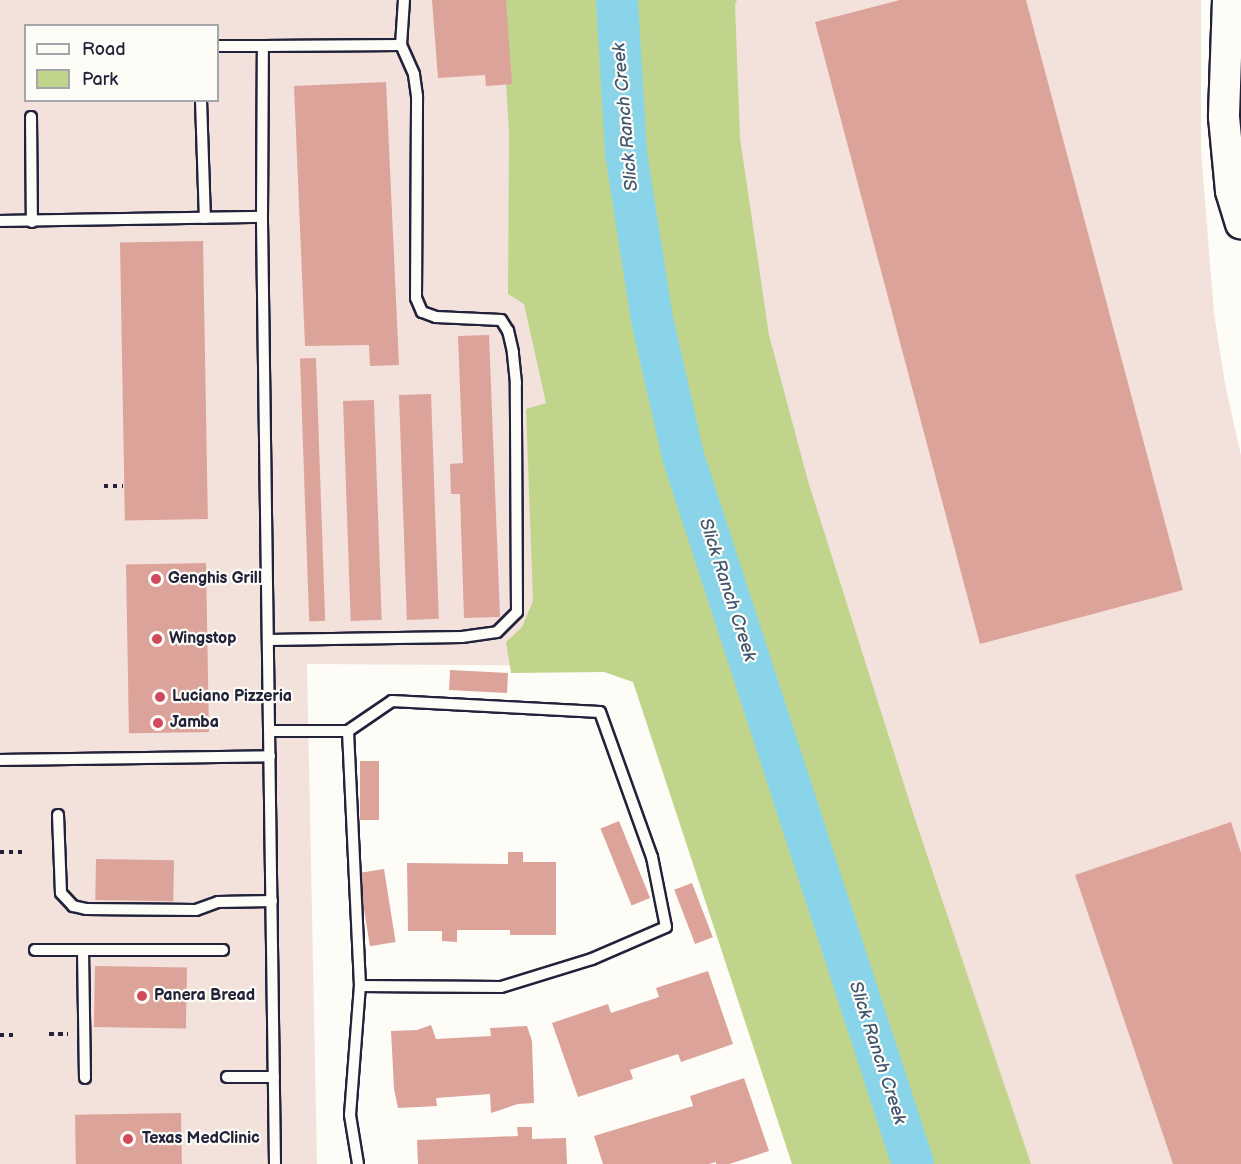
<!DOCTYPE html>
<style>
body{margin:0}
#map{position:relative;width:1241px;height:1164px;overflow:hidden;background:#fdfcf7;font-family:"Balsamiq Sans",sans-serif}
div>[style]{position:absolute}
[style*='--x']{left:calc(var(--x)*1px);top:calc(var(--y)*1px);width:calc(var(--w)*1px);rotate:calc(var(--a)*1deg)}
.built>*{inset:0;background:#f3e1db}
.green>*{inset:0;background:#c0d58b}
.river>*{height:42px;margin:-21px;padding:0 21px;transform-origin:21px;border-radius:21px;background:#8ad4ea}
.building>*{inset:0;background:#dca39a;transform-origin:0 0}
.path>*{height:4px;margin-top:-2px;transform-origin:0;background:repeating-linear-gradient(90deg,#22223b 0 4.5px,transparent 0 9px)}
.roads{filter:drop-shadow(2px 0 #22223b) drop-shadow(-2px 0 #22223b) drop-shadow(0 2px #22223b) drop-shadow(0 -2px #22223b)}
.lane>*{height:10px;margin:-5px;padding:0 5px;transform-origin:5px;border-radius:5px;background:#fdfcf7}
.secondary>*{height:30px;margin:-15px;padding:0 15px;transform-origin:15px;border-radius:15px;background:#fdfcf7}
.dots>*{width:16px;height:16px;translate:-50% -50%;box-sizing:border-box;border:3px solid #fdfcf7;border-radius:50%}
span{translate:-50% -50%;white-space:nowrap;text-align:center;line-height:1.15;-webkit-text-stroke:4.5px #fdfcf7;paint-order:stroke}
.poi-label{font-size:16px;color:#22223b;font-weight:700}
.left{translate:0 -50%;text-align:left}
.water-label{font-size:18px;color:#415770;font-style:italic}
.legend{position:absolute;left:24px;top:24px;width:195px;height:78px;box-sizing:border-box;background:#fdfcf7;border:2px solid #a5a5ac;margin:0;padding:8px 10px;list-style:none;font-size:18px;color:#22223b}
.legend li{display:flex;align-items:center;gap:12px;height:30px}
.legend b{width:30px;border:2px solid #a5a5ac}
</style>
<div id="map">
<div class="built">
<div style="clip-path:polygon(evenodd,0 0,501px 0,634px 666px,307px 664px,317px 1164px,0 1164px,0 0,26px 26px,218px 26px,218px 100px,26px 100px,26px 26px)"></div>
<div style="clip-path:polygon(728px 0,1201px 0,1201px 152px,1214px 313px,1225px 384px,1241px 456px,1241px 1164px,1025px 1164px,749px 303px)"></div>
</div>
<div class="green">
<div style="clip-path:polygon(501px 0,737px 0,735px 4px,740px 138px,769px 335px,808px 481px,915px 819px,1031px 1164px,792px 1164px,633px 682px,604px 672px,511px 673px,506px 642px,522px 627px,533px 601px,526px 409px,546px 403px,524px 304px,508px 294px,509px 133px)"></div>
</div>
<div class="river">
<div style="--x:617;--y:0;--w:153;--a:86.6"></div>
<div style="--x:626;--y:153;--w:168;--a:81.1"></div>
<div style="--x:652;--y:319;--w:140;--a:77.2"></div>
<div style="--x:683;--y:456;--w:744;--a:72"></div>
</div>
<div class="building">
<div style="clip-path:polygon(432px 0,506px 0,512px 84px,486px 86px,485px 75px,438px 78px)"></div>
<div style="clip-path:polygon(900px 0,1026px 0,1183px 590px,980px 644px,815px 22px)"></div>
<div style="clip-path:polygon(386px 82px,399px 365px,370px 366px,369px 345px,305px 346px,294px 86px)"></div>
<div style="left:203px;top:241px;width:278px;height:83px;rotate:89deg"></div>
<div style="clip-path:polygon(489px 335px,500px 617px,464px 618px,460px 494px,451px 494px,450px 464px,463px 463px,458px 336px)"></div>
<div style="left:316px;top:358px;width:263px;height:16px;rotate:88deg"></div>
<div style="left:431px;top:394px;width:225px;height:32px;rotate:88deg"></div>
<div style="left:374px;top:400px;width:220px;height:31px;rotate:88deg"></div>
<div style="left:206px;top:563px;width:169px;height:80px;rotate:89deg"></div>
<div style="left:508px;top:673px;width:20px;height:58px;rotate:93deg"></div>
<div style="left:360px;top:761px;width:19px;height:59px"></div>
<div style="left:619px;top:821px;width:83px;height:20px;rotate:68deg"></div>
<div style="clip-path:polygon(1231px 822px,1241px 853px,1241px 1164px,1173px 1164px,1075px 875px)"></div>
<div style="clip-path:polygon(508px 852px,523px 852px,523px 862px,556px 862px,556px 935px,510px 935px,510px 930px,457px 930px,457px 942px,442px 941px,442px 931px,408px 931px,407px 863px,508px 864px)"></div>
<div style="left:96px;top:859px;width:78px;height:41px;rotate:1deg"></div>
<div style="left:384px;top:869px;width:74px;height:26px;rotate:81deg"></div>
<div style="left:692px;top:883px;width:58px;height:19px;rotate:69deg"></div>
<div style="left:95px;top:966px;width:92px;height:61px;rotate:1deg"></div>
<div style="clip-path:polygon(708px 971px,733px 1044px,681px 1062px,678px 1054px,630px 1070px,633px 1079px,578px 1097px,552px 1023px,608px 1004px,611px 1013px,659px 997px,656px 988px)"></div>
<div style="clip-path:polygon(431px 1025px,436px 1039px,491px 1036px,490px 1028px,527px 1026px,532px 1041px,534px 1103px,518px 1104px,491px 1113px,490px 1094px,436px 1098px,437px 1106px,398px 1108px,394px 1089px,391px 1031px,417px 1030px)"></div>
<div style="clip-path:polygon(744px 1078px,769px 1151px,729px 1164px,716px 1164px,716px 1162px,709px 1164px,603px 1164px,594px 1136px,693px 1106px,690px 1096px)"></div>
<div style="left:181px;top:1113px;width:51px;height:106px;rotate:89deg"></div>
<div style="clip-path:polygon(517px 1127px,532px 1127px,532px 1139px,566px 1138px,567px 1164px,418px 1164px,417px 1140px,518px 1136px)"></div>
</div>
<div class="path">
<div style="--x:104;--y:486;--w:19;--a:0"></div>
<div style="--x:0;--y:852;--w:22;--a:0"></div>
<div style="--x:49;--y:1034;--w:19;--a:0"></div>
<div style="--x:0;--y:1035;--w:16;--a:0"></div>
</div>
<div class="roads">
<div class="lane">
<div style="--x:218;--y:46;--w:45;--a:0"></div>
<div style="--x:201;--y:100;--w:118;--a:88.1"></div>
<div style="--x:31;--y:117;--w:105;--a:89.5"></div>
<div style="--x:0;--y:221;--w:262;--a:-0.9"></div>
<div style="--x:268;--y:640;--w:194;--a:-0.9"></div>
<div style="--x:462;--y:637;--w:35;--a:-8"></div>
<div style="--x:497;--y:632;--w:28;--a:-45"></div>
<div style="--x:517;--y:612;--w:229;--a:-90.3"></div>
<div style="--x:516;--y:383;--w:31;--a:-96"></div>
<div style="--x:513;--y:352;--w:22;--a:-103"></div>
<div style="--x:508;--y:331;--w:13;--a:-122"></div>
<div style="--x:501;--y:320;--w:65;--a:-177.4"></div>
<div style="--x:436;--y:317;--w:15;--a:-160"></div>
<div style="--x:422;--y:312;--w:15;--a:-113"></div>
<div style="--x:416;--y:298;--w:202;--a:-89.7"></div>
<div style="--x:417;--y:96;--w:22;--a:-98"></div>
<div style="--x:414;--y:74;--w:32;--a:-114"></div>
<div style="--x:270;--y:731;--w:78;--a:0"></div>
<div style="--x:348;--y:731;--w:53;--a:-34.3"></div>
<div style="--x:392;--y:701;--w:208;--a:3"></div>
<div style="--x:600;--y:712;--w:154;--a:70.3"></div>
<div style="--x:652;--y:857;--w:71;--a:78.7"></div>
<div style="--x:666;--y:927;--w:81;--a:156.6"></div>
<div style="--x:592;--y:959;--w:95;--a:162.9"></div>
<div style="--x:501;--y:987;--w:141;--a:-179.6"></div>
<div style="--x:360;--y:986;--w:255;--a:-92.7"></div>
<div style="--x:0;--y:760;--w:270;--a:-0.8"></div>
<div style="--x:58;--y:815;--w:78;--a:87.8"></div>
<div style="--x:61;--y:893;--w:18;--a:47"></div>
<div style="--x:73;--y:906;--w:13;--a:13"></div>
<div style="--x:86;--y:909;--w:110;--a:0.5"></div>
<div style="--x:196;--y:910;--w:23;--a:-20"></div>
<div style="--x:218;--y:902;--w:54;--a:-1.1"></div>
<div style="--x:35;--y:950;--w:48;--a:0"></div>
<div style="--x:227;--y:1077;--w:47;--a:0"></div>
<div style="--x:85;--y:1078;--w:128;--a:-90.9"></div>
<div style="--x:83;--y:950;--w:140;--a:0"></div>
<div style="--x:275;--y:1164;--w:947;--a:-90.79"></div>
<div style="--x:262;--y:217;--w:171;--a:-89.7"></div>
<div style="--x:263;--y:46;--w:138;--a:-0.4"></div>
<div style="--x:401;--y:45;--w:45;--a:-86.2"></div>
<div style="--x:358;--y:1164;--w:50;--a:-99.3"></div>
<div style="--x:350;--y:1115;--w:129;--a:-85.6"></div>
</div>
<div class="secondary">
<div style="--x:1228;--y:0;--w:117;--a:92"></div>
<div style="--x:1224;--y:117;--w:74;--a:84.6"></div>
<div style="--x:1231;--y:191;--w:34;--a:73"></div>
</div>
</div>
<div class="dots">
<div style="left:156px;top:579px;background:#d1495b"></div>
<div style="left:157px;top:639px;background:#d1495b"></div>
<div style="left:160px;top:697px;background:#d1495b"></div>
<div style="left:158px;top:723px;background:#d1495b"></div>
<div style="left:142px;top:996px;background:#d1495b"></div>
<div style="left:128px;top:1139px;background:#d1495b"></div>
</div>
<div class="poi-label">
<span class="left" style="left:168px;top:579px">Genghis Grill</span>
<span class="left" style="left:169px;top:639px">Wingstop</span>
<span class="left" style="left:172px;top:697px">Luciano Pizzeria</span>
<span class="left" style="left:170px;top:723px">Jamba</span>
<span class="left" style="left:154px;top:996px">Panera Bread</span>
<span class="left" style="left:142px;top:1139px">Texas MedClinic</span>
</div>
<div class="water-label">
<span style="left:626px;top:117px;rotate:-95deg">Slick Ranch Creek</span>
<span style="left:727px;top:590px;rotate:72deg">Slick Ranch Creek</span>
<span style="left:877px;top:1053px;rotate:72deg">Slick Ranch Creek</span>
</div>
<ul class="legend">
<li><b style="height:8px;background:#fdfcf7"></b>Road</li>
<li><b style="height:16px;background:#c0d58b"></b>Park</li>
</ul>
</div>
